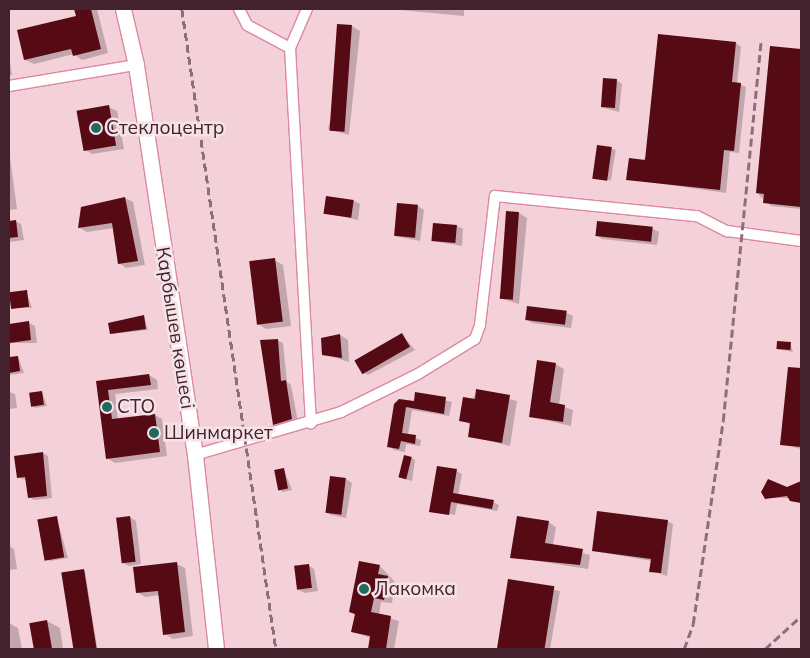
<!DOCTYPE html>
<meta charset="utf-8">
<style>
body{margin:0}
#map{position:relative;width:810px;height:658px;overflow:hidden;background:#f4d0d9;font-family:Mulish,sans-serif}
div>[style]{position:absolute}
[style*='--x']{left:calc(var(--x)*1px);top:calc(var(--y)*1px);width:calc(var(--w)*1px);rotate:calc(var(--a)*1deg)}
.shadow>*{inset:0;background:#0003;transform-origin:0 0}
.building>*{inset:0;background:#550a14;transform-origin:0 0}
.roads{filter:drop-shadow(1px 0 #db88a1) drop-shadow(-1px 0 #db88a1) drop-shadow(0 1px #db88a1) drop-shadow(0 -1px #db88a1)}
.minor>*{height:10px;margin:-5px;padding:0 5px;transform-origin:5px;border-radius:5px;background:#fff}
.secondary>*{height:15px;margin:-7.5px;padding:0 7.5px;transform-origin:7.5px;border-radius:7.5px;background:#fff}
.rail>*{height:2.5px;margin-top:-1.25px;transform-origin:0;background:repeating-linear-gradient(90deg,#906e78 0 8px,transparent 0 12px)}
.dots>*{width:14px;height:14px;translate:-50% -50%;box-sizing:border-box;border:2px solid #f5e3e7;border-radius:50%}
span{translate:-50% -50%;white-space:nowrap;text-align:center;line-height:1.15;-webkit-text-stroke:5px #f5e3e7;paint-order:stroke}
.poi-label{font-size:19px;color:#43222d}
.left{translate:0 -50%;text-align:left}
.street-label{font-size:19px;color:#43222d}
.frame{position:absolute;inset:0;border:10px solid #43222d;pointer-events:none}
</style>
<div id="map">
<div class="shadow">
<div style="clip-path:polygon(76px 9px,97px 9px,108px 53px,82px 60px,74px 54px,34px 64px,25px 60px,78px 17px)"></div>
<div style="clip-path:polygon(390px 9px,464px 9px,464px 16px)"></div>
<div style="clip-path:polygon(352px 26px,360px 31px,349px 135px,328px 129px)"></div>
<div style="clip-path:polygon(736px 43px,741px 47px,737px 83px,746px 87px,739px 153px,730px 152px,726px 193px,628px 179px)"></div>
<div style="clip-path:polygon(772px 47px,801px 50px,801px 209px,771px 206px,757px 193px)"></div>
<div style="clip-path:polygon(9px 55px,12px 75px,9px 76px)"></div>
<div style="clip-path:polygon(616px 80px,622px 84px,619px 112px,601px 107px)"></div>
<div style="clip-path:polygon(109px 107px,117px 111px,124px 149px,92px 154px,84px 149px)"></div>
<div style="left:598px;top:147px;width:18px;height:31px;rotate:9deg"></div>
<div style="clip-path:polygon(9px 149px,17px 209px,9px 210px)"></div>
<div style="clip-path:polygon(125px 198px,133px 202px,145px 265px,126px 268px,119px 263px,114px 228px,87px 232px,80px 228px)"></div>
<div style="clip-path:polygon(354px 201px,360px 204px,358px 220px,325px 213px)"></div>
<div style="clip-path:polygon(418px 206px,424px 210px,420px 241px,394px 236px)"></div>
<div style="clip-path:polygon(519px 213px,527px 218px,519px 304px,499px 298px)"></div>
<div style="clip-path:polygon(15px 221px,21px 224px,24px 240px,9px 242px,9px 222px)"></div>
<div style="clip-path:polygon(598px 222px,653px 229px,659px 232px,657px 245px,602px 239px,596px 235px)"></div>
<div style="clip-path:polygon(457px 226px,463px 229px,462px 246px,433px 241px)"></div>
<div style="clip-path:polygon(274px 260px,283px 265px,291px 326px,266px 329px,258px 324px)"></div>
<div style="clip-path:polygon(26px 291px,32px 308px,11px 308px,9px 294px)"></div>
<div style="clip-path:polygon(528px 307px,567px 313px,573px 316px,571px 328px,532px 323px,526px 319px)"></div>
<div style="clip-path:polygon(144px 316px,148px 330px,111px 334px)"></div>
<div style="clip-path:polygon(29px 323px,35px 326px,37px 343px,10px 343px,9px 325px)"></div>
<div style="clip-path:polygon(340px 335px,348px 340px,349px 362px,323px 354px)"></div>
<div style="clip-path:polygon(402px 335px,415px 350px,368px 375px,363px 372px)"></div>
<div style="clip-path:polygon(277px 340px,283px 343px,287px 382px,291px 385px,298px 422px,280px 428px,274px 424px)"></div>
<div style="clip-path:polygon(790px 343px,793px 352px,778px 349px)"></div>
<div style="clip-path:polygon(18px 357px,24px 373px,9px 375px,9px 358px)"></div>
<div style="clip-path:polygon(555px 364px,564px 369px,559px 405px,573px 410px,571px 426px,531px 417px)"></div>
<div style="clip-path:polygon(790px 368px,801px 369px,801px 449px,781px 444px)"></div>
<div style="clip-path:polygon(149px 375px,157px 380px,158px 389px,115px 394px,118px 420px,155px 415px,162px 419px,167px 456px,115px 463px,107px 458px,98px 382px)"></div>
<div style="clip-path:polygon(477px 391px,517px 401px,510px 446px,469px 436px,471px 425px,461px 420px)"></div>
<div style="clip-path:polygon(9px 392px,15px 394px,17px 408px,9px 409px)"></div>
<div style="clip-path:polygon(42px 392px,47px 406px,35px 408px,32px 406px)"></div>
<div style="clip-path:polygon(416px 393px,452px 402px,449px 416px,412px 410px,408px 435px,421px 440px,420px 446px,406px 444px,405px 452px,394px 450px,388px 446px,400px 400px,415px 402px)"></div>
<div style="clip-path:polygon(43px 453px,48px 456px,52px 498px,34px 500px,29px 497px,27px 480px,19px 478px)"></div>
<div style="clip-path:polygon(412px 458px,415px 460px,412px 481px,401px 478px)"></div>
<div style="clip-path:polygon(284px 470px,292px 490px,283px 492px,280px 490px)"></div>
<div style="clip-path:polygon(456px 471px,462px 474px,458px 496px,493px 502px,499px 505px,497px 511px,457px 504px,455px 515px,431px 511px)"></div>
<div style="clip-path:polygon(346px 479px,352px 483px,346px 518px,331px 515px,325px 512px)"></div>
<div style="clip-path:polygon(801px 483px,801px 504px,793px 498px,766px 498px)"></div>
<div style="clip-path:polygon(130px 517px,136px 521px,141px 564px,129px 566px,123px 563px,118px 519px)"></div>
<div style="clip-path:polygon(57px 518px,68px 558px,50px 561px,46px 558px)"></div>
<div style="clip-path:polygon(667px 521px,673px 524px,667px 576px,651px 571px,652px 561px,593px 551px)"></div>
<div style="clip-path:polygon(548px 522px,556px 527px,553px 545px,590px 555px,588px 569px,512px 557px)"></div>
<div style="clip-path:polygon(9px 546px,14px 549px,17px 569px,9px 570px)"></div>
<div style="clip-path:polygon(177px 564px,185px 568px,193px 636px,173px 639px,165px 634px,160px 595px,145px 597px,137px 592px)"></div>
<div style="clip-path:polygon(308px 565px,314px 569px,318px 591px,305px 593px,299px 590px)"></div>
<div style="clip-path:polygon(380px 566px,395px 582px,392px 603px,381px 602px,379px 615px,399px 621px,394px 649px,369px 649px,371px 638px,353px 632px,356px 615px,350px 612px)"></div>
<div style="left:85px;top:571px;width:79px;height:22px;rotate:81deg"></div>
<div style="clip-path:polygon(509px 580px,560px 591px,550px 649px,497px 649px)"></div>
<div style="clip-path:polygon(47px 621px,60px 628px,63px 649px,35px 649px,31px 624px)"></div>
<div style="clip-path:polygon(9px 623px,18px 628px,22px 649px,9px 649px)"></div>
</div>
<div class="building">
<div style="clip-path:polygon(74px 9px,91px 9px,101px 49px,73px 56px,71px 49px,24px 60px,17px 30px,76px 16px)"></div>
<div style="left:337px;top:24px;width:15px;height:107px;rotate:4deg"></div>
<div style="clip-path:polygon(658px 34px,736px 42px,732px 82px,741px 83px,734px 151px,724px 150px,720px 190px,626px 180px,629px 158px,645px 160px)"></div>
<div style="clip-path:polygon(770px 46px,801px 49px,801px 207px,763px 203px,764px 194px,756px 193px)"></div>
<div style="left:603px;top:78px;width:14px;height:29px;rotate:4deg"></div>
<div style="left:109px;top:105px;width:41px;height:33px;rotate:80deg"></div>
<div style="left:597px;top:145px;width:15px;height:34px;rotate:8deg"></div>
<div style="left:326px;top:196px;width:28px;height:18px;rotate:8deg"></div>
<div style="clip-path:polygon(125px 197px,138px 261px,118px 264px,112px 223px,78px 228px,81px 207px)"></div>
<div style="left:397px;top:203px;width:21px;height:33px;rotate:5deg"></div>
<div style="left:506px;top:211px;width:13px;height:88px;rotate:4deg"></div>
<div style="clip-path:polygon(16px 220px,18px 237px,9px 238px,9px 221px)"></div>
<div style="left:597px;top:221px;width:56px;height:15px;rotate:6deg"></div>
<div style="left:433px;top:223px;width:24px;height:18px;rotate:5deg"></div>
<div style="left:275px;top:258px;width:64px;height:26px;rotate:83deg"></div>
<div style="left:27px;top:290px;width:17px;height:18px;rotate:83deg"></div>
<div style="left:527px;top:306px;width:40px;height:14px;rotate:7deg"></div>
<div style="clip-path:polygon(144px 315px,146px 329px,110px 334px,108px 323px)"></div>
<div style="clip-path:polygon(29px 321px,31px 340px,9px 343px,9px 324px)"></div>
<div style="left:402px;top:333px;width:16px;height:55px;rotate:60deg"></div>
<div style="clip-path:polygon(340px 334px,342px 358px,322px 355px,321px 338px)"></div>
<div style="clip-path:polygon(278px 339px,281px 381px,286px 380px,292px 419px,273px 425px,260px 340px)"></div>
<div style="left:777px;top:341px;width:14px;height:8px;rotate:4deg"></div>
<div style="clip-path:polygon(18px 356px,20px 371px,9px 373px,9px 357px)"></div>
<div style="clip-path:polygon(537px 360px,556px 363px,550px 402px,565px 405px,563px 422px,529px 417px)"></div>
<div style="clip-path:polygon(788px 367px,801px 368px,801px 447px,780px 445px)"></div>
<div style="clip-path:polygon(149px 374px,151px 385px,108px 390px,112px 419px,155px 414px,160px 452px,106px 459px,96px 381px)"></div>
<div style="clip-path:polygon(476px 389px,510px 395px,502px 443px,468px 437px,470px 423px,459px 421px,463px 397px,475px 399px)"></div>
<div style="left:42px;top:391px;width:14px;height:13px;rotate:82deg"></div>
<div style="clip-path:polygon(415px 392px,446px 397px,444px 414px,406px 407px,402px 433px,416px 435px,415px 444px,401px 441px,399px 449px,387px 447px,394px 404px,399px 399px,414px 401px)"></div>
<div style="clip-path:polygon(43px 452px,47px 496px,28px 498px,25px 477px,17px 478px,14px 456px)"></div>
<div style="left:404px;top:455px;width:8px;height:23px;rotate:14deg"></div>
<div style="clip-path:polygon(437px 466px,457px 469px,453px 493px,494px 500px,492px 509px,451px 502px,449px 515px,429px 512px)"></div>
<div style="left:284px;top:468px;width:21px;height:10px;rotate:79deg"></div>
<div style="left:330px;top:476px;width:16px;height:37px;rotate:7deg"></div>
<div style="clip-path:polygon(768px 479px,787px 487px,801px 481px,801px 503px,790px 501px,787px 496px,765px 499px,761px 492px)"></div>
<div style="clip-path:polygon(597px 511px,668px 520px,661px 573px,649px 572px,651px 559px,592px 551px)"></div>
<div style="left:57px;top:516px;width:42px;height:20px;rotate:80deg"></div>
<div style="left:130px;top:516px;width:46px;height:14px;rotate:83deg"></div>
<div style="clip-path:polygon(517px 516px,549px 521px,545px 543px,583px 549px,580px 565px,510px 558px)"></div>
<div style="clip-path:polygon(359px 561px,380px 565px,378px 574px,388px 576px,384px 600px,374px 598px,371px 612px,391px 616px,386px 649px,368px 649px,370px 636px,351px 632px,355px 614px,349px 612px)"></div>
<div style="clip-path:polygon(177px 562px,185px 632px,163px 635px,158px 591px,136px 593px,133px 567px)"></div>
<div style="left:309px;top:564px;width:24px;height:15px;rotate:83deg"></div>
<div style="left:84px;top:569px;width:81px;height:23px;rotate:81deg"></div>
<div style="left:508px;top:579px;width:47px;height:71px;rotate:9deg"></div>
<div style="left:47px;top:620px;width:29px;height:18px;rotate:80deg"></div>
</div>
<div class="roads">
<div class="minor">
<div style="--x:239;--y:9;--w:18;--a:63"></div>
<div style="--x:247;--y:25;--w:49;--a:28.1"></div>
<div style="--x:290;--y:48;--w:376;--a:86.8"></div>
<div style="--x:290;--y:48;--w:43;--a:-66.4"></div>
<div style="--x:9;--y:86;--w:129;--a:-9.4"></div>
<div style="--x:195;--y:455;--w:152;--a:-16.4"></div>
<div style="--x:341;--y:412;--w:86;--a:-26.3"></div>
<div style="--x:418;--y:374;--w:67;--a:-31.6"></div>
<div style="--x:475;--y:339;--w:15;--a:-70"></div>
<div style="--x:480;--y:325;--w:130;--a:-83.4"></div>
<div style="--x:495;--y:196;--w:203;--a:5.7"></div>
<div style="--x:697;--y:216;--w:34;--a:27"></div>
<div style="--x:727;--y:231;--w:75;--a:7.7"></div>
</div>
<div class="secondary">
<div style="--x:123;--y:9;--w:57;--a:76.9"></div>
<div style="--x:136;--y:65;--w:394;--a:81.4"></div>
<div style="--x:195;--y:455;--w:195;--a:83.8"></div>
</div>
</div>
<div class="rail">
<div style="--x:182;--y:9;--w:647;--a:81.64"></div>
<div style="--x:684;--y:649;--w:27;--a:-70"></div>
<div style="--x:693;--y:624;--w:205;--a:-81.6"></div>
<div style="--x:723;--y:421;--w:383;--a:-84.3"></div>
<div style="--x:765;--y:649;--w:49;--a:-42.5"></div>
</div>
<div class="dots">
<div style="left:96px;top:128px;background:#21685d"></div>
<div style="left:107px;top:407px;background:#21685d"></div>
<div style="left:154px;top:433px;background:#21685d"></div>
<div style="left:364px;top:589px;background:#21685d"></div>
</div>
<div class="poi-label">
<span class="left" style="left:106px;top:128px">Стеклоцентр</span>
<span class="left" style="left:117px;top:407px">СТО</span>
<span class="left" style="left:164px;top:433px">Шинмаркет</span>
<span class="left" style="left:374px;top:589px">Лакомка</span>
</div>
<div class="street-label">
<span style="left:175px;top:328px;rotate:81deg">Карбышев көшесі</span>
</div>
<div class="frame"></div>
</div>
